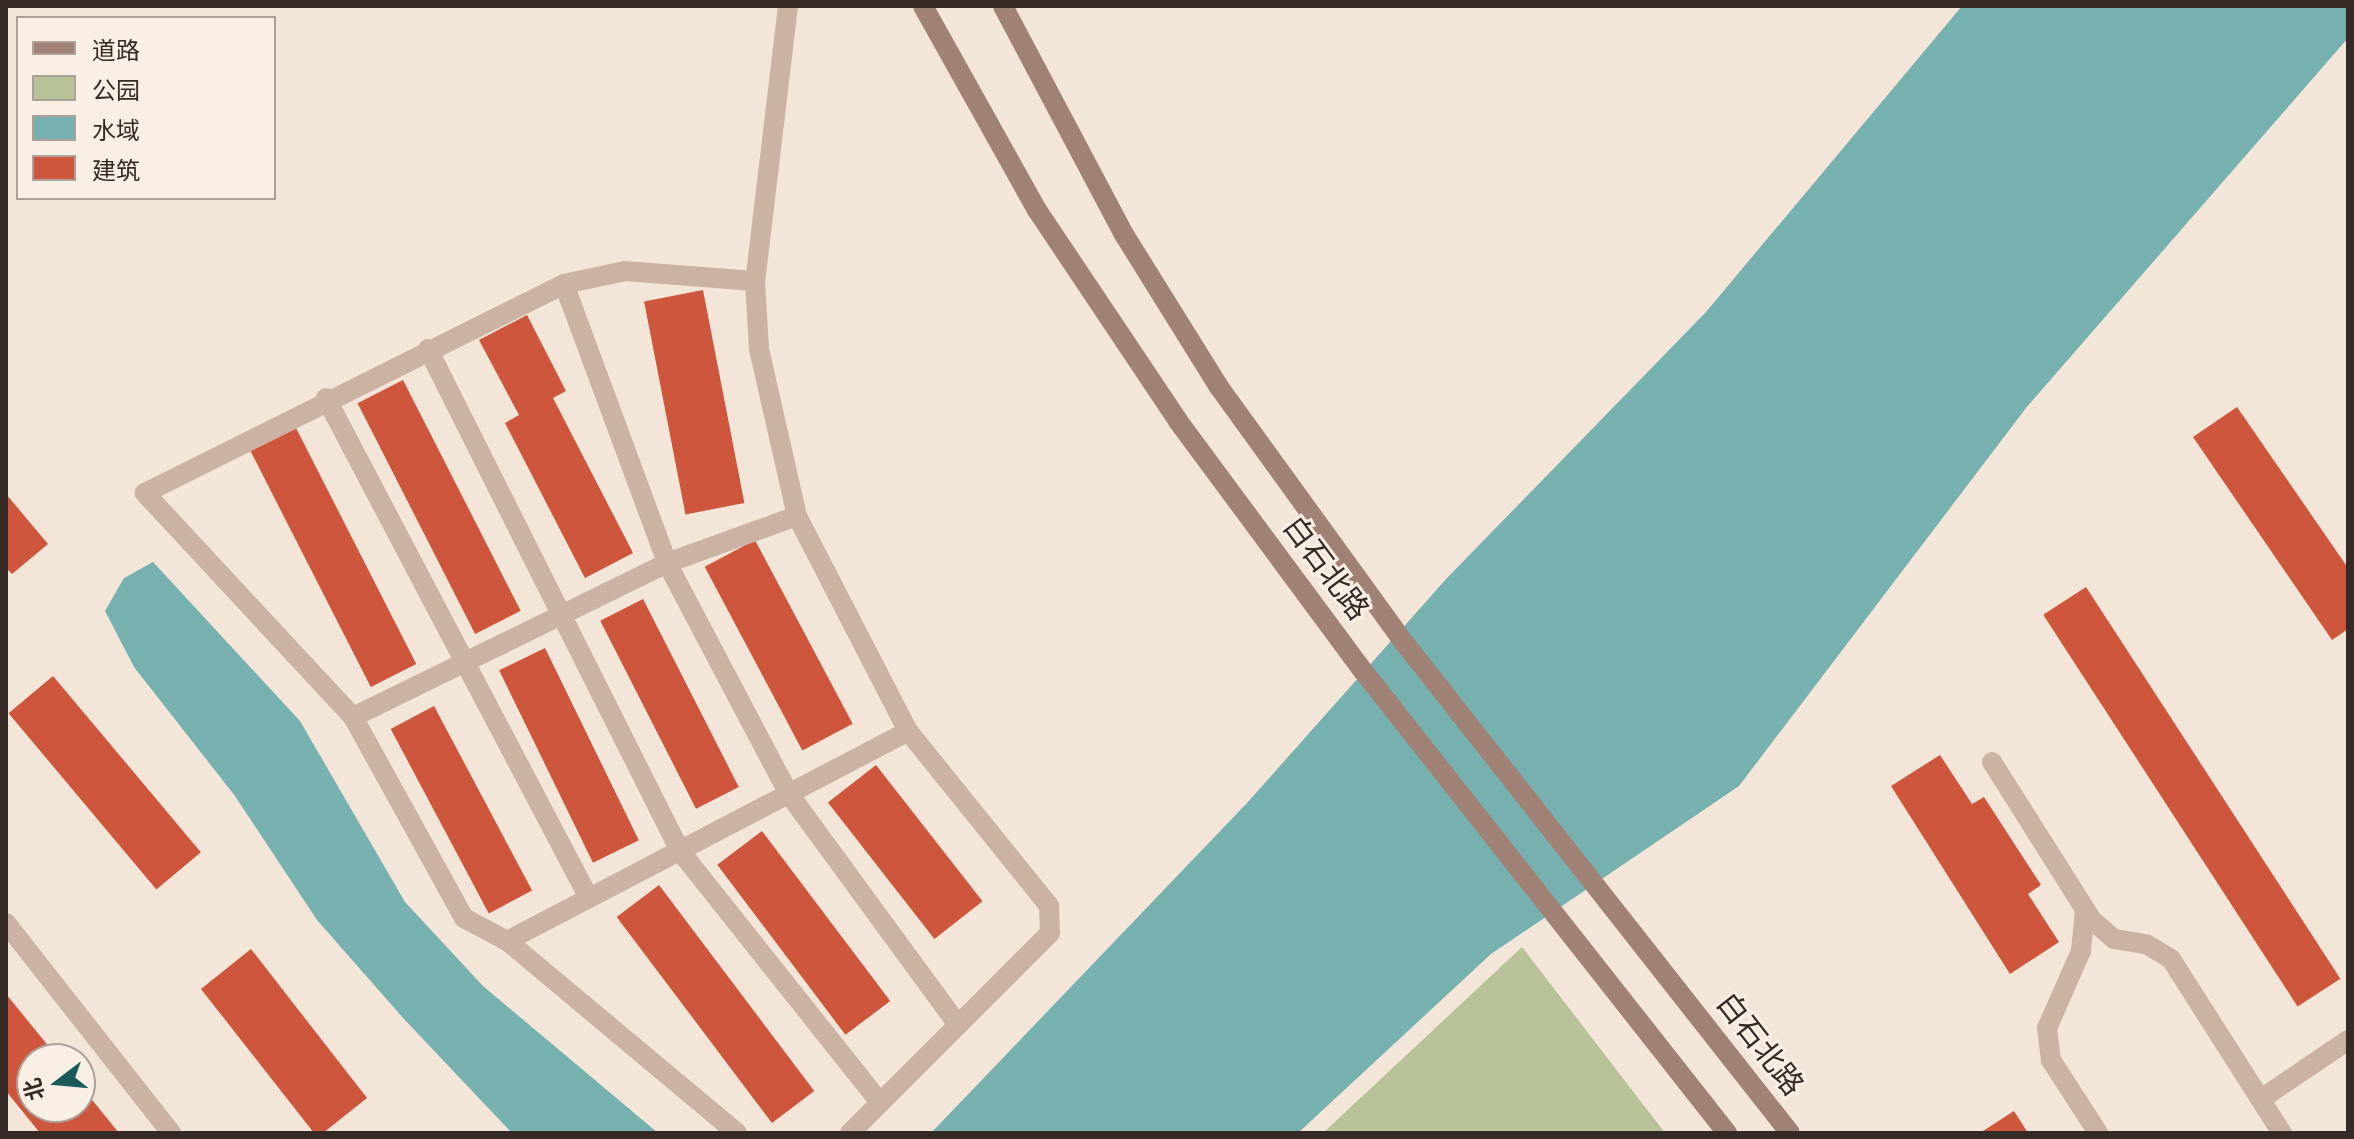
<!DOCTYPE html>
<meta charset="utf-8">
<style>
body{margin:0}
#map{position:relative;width:2354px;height:1139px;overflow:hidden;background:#f3e5d8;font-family:Signika,"Noto Sans SC",sans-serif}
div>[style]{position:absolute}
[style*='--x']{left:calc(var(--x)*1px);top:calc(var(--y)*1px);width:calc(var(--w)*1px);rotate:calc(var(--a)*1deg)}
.green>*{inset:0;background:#b7c298}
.water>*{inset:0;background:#76b1b0}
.building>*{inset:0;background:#cd563c;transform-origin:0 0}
.lane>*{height:20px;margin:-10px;padding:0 10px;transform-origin:10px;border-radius:10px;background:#cbb3a4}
.secondary>*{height:20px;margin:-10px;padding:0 10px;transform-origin:10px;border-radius:10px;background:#9f8275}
span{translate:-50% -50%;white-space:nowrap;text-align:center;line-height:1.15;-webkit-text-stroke:6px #faefe5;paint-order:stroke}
.street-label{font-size:30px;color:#362a26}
.frame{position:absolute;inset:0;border:8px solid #362a26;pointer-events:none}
.legend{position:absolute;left:16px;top:16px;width:260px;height:184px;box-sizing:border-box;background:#faefe5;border:2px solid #aca099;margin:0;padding:10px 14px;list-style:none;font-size:24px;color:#362a26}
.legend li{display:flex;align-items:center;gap:16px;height:40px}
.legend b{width:40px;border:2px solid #aca099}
.north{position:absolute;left:16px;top:1043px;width:80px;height:80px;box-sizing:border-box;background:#faefe5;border:2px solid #aca099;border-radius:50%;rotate:254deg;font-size:22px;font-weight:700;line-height:32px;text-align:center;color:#362a26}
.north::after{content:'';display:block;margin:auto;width:28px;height:36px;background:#195a5a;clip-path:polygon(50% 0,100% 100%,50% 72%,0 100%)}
</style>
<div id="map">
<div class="green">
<div style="clip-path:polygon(1522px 947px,1665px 1133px,1323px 1133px)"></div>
</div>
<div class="water">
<div style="clip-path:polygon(1962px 6px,2348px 6px,2348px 38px,2026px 408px,1739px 786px,1491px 954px,1298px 1133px,931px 1133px,1247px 803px,1447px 578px,1706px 312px)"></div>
<div style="clip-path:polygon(153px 562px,300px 721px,405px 902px,483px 986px,658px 1133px,512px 1133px,404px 1019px,317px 920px,235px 796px,134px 667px,105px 611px,124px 578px)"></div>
</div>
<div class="building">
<div style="left:703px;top:290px;width:217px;height:60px;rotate:79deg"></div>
<div style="clip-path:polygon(527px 315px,566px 391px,553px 398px,633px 553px,585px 578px,505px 423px,519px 415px,479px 340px)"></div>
<div style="left:403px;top:380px;width:259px;height:51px;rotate:63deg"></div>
<div style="clip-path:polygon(2237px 407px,2348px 568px,2348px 629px,2332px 640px,2193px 437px)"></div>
<div style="left:295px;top:426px;width:267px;height:51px;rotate:63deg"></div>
<div style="clip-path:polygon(6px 494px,48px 544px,12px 574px,6px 568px)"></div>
<div style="left:755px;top:540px;width:208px;height:57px;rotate:62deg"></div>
<div style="left:2086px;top:587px;width:467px;height:51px;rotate:57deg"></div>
<div style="left:643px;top:599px;width:211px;height:48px;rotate:63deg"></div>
<div style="left:545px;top:648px;width:214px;height:51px;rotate:64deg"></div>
<div style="left:53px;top:676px;width:230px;height:58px;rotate:50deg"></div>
<div style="left:434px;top:706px;width:209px;height:49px;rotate:62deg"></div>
<div style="clip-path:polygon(1940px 755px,1972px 804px,1984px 797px,2041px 885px,2028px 894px,2059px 942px,2010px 974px,1891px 786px)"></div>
<div style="left:876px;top:765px;width:173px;height:61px;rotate:52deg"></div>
<div style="left:762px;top:831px;width:213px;height:56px;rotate:53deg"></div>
<div style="left:659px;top:885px;width:258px;height:53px;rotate:53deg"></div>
<div style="clip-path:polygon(251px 949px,367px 1098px,323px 1133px,314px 1133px,201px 989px)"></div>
<div style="clip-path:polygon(6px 994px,59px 1059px,32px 1059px,32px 1107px,80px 1107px,80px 1085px,119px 1133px,40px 1133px,6px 1091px)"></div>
<div style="clip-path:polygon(2014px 1111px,2028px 1133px,1980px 1133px)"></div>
</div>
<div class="lane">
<div style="--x:788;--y:6;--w:277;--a:96.8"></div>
<div style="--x:755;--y:281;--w:68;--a:86.6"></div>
<div style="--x:759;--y:349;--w:171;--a:77.2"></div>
<div style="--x:797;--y:516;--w:242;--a:62.7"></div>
<div style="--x:908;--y:731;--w:225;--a:51.1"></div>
<div style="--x:1049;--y:906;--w:27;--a:88"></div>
<div style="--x:1050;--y:933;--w:283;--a:135"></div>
<div style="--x:564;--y:284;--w:297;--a:69.7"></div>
<div style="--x:667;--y:563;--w:261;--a:62.2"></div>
<div style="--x:789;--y:794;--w:286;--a:53.8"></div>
<div style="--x:428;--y:349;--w:562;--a:63.34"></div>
<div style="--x:680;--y:851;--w:321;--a:51.5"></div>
<div style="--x:326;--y:398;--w:565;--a:62.26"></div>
<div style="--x:353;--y:717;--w:350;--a:-26.1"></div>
<div style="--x:667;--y:563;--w:138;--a:-19.9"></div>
<div style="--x:1992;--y:762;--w:187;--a:57.7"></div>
<div style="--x:2092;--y:920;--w:29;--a:41"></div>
<div style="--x:2114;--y:939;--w:32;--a:9"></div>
<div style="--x:2146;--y:944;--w:29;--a:31"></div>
<div style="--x:2171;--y:959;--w:206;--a:57.5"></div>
<div style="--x:2085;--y:910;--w:41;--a:95.6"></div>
<div style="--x:2081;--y:951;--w:84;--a:113.8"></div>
<div style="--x:2047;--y:1028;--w:32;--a:83"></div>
<div style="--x:2051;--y:1060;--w:87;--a:57.2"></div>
<div style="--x:6;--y:923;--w:267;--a:51.8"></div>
<div style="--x:507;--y:941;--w:453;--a:-27.6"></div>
<div style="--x:2261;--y:1099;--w:105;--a:-34.1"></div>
<div style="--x:737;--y:1133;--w:300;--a:-140.1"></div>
<div style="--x:507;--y:941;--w:49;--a:-151.9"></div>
<div style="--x:464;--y:918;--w:230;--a:-118.9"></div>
<div style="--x:353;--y:717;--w:306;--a:-132.9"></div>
<div style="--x:145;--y:493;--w:468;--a:-26.5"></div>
<div style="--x:564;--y:284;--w:62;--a:-12"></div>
<div style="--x:625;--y:271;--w:130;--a:4.4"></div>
</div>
<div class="secondary">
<div style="--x:923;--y:6;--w:234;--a:60.8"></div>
<div style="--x:1037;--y:210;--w:254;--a:56.2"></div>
<div style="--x:1178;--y:421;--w:312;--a:53.5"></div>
<div style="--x:1364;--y:672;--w:587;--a:51.78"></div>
<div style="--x:1003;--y:6;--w:260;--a:62.1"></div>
<div style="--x:1125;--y:236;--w:178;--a:58.1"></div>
<div style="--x:1219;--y:387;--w:307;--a:54.1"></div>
<div style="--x:1399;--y:636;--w:632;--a:51.81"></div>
</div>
<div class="street-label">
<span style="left:1325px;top:569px;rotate:53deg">白石北路</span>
<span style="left:1759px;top:1045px;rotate:52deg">白石北路</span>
</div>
<div class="frame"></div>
<ul class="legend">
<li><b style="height:10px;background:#9f8275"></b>道路</li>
<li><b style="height:22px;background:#b7c298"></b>公园</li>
<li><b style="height:22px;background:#76b1b0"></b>水域</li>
<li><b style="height:22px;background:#cd563c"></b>建筑</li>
</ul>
<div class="north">北</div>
</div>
